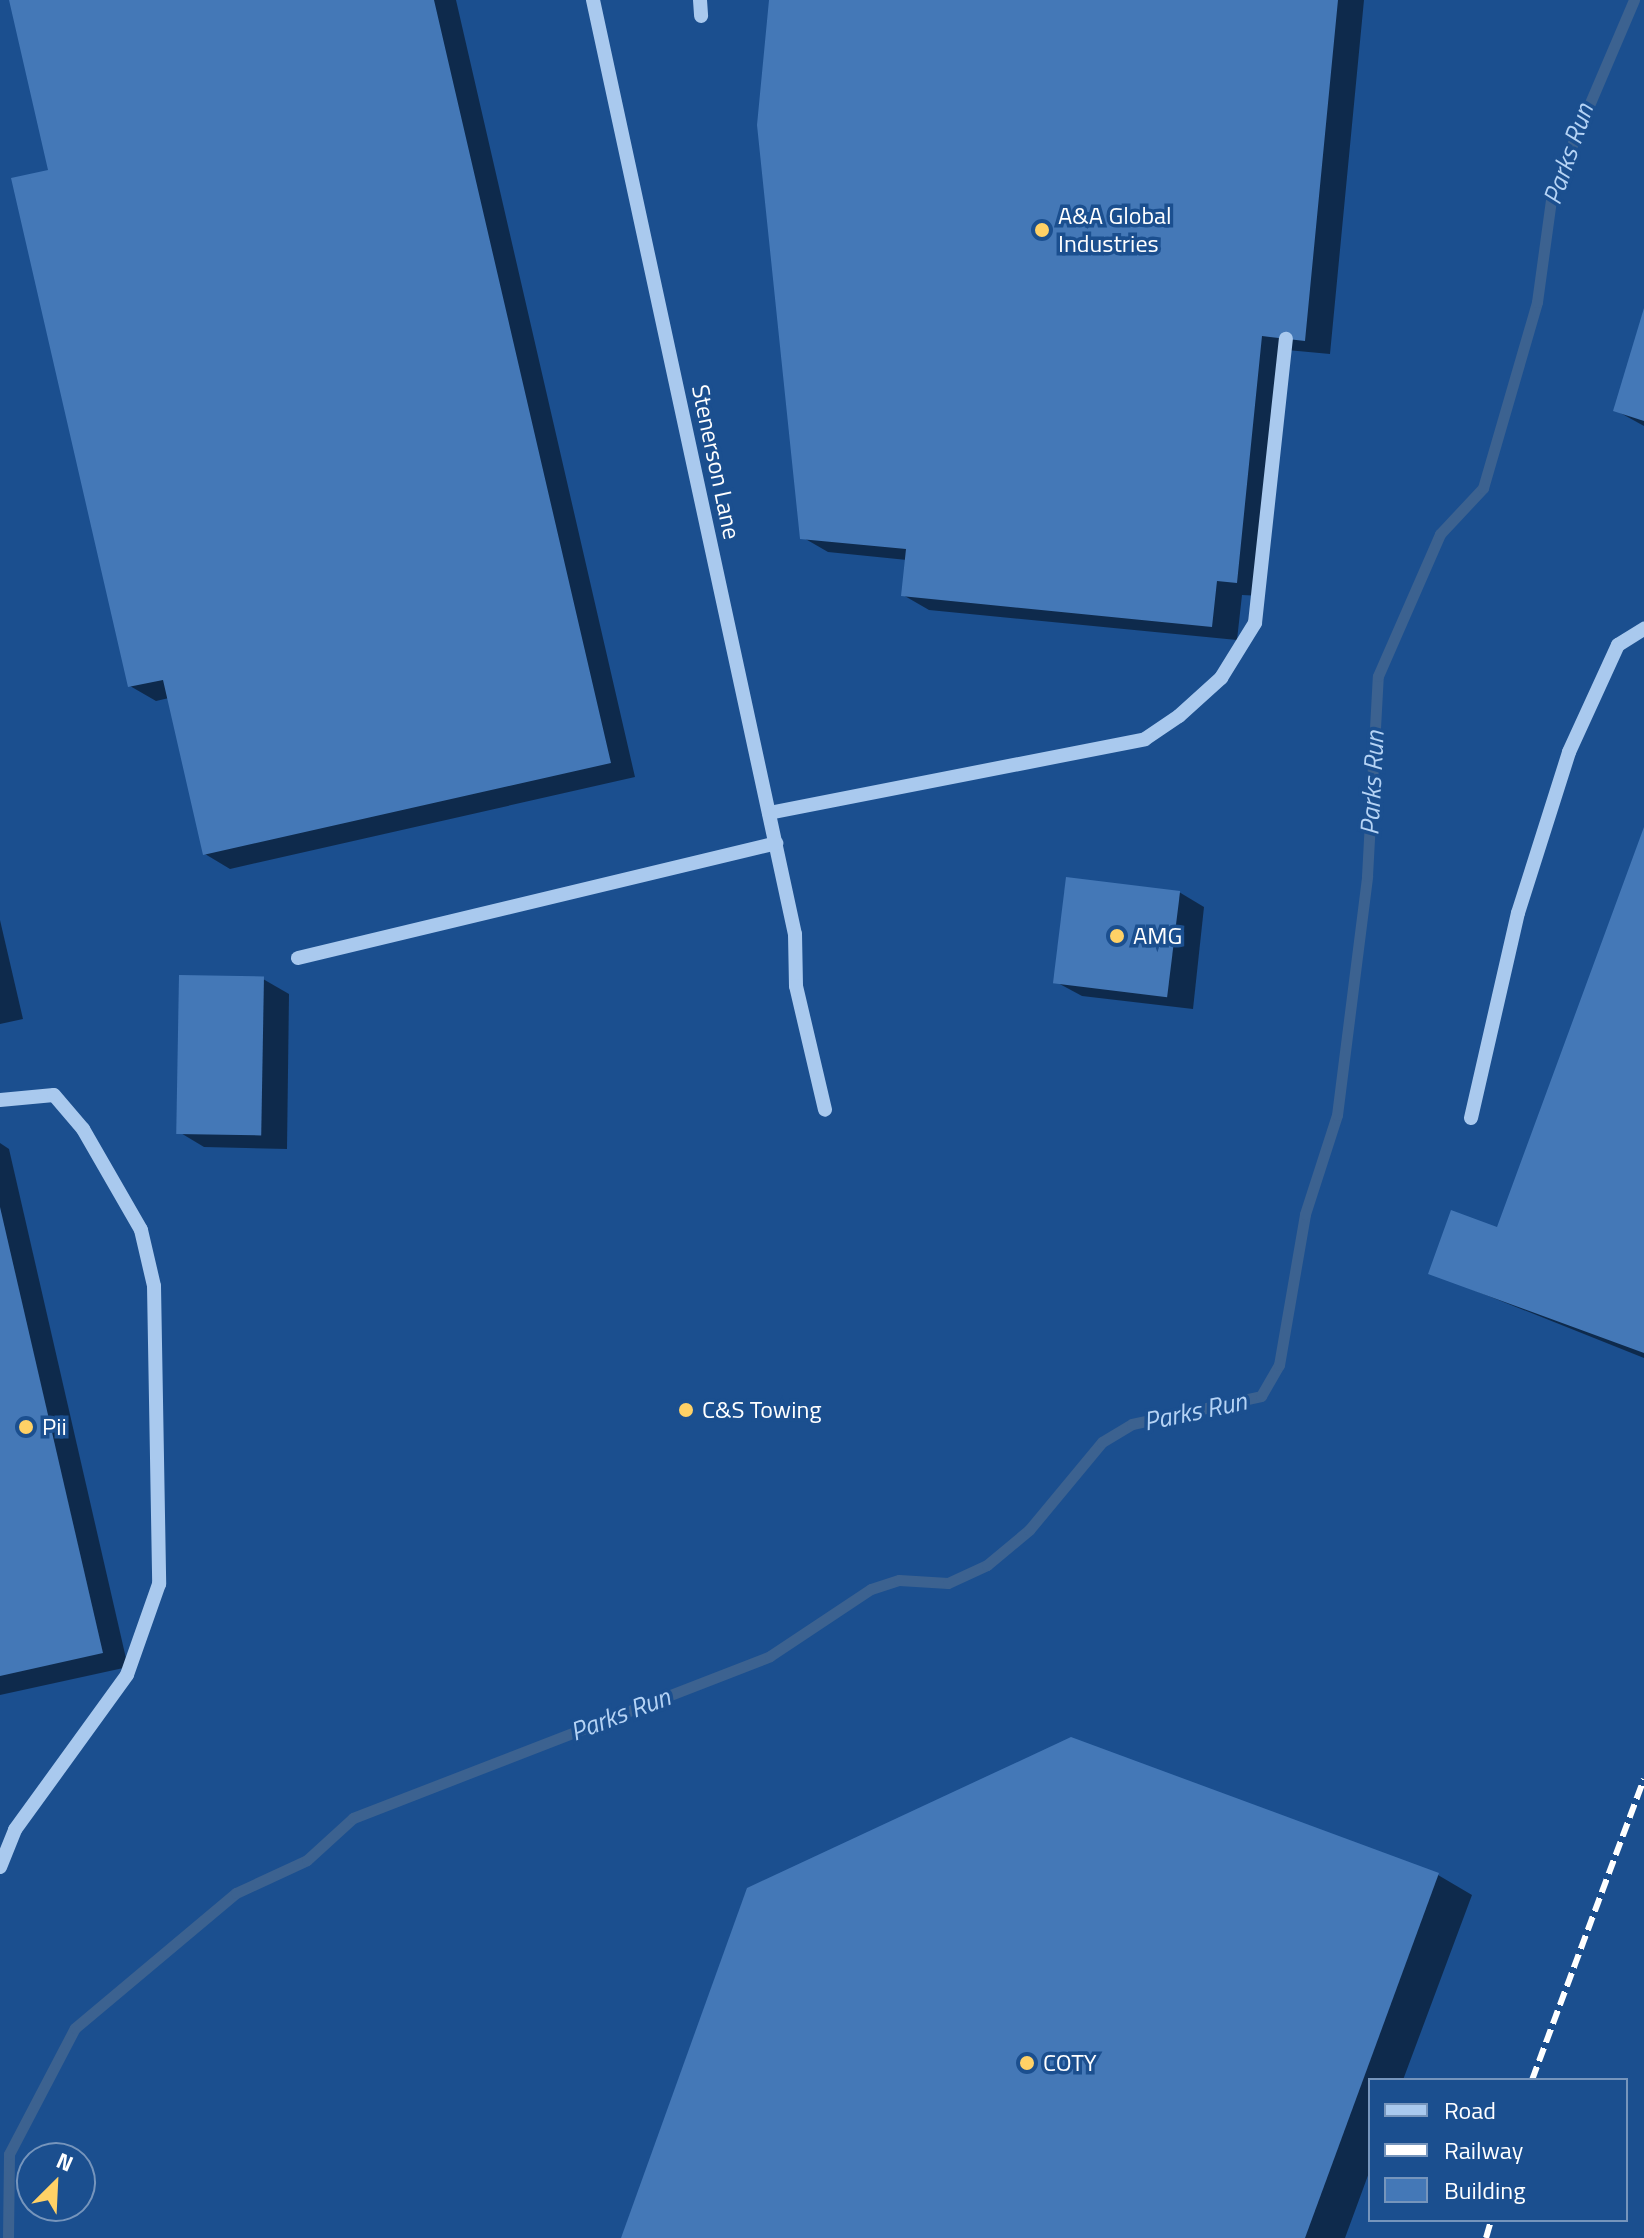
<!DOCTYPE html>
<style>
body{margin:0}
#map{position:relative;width:1644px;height:2238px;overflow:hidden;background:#1b4f8f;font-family:"Titillium Web",sans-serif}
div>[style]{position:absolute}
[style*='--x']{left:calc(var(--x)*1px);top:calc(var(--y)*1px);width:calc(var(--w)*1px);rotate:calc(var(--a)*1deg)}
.shadow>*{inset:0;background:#0007}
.stream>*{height:11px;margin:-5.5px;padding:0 5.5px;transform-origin:5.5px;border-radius:5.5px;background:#3c6290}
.building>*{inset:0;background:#4478b7;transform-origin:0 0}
.minor>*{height:14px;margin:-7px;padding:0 7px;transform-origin:7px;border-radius:7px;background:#a9c9ee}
.rail>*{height:6px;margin-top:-3px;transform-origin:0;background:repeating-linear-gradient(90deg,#fff 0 14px,transparent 0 20px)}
.dots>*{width:22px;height:22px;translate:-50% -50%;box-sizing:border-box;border:4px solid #1b4f8f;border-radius:50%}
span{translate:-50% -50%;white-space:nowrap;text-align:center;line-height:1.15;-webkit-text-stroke:7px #1b4f8f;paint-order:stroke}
.poi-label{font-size:24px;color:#fff}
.left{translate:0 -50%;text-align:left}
.street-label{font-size:24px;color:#fff}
.water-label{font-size:26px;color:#b5d3f5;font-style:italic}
.legend{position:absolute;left:1368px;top:2078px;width:260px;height:144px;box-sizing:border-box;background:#1b4f8f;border:2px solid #7695bc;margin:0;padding:10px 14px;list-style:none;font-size:24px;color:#fff}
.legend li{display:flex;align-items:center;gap:16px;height:40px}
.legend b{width:40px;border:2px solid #7695bc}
.north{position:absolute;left:16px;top:2142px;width:80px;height:80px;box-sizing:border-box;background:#1b4f8f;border:2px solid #7695bc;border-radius:50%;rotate:24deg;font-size:22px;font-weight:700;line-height:32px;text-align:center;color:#fff}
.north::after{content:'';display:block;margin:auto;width:28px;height:36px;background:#ffd166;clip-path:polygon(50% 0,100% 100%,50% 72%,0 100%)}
</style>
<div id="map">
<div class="shadow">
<div style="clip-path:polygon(11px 0,456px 0,635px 777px,230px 869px,205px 854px,169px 698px,156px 701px,130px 686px,51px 172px)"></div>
<div style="clip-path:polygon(771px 0,1364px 0,1330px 354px,1287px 350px,1262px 596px,1242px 595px,1237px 640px,929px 610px,903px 595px,907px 560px,828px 552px,802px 537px)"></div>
<div style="clip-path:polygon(1644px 313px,1644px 426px,1615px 410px)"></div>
<div style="clip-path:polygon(1644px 832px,1644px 1358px,1431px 1273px,1498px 1229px)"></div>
<div style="clip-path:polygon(1179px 892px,1204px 907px,1193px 1009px,1082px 996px,1056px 982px)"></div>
<div style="clip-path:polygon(0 920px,23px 1019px,0 1024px)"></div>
<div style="clip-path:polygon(263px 979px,289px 994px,287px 1149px,204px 1147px,179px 1132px)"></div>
<div style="clip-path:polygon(0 1143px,9px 1149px,128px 1667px,0 1695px)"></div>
<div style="clip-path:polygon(1071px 1739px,1438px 1875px,1472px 1895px,1403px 2080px,1370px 2080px,1370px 2170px,1345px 2238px,623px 2238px)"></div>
</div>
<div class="stream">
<div style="--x:8;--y:2238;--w:84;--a:-89.3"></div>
<div style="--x:9;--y:2154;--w:142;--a:-62.4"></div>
<div style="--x:75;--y:2028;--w:210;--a:-40"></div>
<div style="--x:236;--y:1893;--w:78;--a:-24.9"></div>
<div style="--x:307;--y:1860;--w:62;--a:-42.4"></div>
<div style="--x:353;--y:1818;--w:447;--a:-21.2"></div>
<div style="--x:770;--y:1656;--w:121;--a:-33.6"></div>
<div style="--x:871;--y:1589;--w:29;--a:-18"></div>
<div style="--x:899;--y:1580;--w:49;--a:3.5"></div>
<div style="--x:948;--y:1583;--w:43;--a:-24.8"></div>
<div style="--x:987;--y:1565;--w:55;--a:-39.8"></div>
<div style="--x:1029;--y:1530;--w:114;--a:-50.3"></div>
<div style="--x:1102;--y:1442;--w:35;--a:-31"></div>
<div style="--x:1132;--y:1424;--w:132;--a:-12.2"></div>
<div style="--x:1261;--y:1396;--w:36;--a:-60"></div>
<div style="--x:1279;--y:1365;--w:153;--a:-80.2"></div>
<div style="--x:1305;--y:1214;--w:104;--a:-72.1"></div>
<div style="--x:1337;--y:1115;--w:241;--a:-82.8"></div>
<div style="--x:1367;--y:876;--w:200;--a:-86.9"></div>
<div style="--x:1378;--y:676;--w:155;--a:-66.4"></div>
<div style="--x:1440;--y:534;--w:63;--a:-46.9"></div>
<div style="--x:1483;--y:488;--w:194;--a:-73.8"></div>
<div style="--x:1537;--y:302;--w:111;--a:-82.2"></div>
<div style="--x:1552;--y:192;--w:209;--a:-66.9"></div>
</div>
<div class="building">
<div style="clip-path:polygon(9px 0,434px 0,611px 763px,203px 855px,163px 680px,128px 687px,11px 178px,48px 170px)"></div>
<div style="clip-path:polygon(769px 0,1338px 0,1305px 341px,1262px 336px,1237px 583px,1217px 581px,1212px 627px,901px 596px,906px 549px,800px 539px,757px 125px)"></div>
<div style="clip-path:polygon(1644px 308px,1644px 421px,1613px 411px)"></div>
<div style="clip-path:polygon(1644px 827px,1644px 1353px,1428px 1274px,1451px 1210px,1497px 1227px)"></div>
<div style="left:1066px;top:877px;width:115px;height:107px;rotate:7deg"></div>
<div style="left:179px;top:975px;width:85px;height:159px;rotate:1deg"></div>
<div style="clip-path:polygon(0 1207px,103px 1653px,0 1676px)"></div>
<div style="clip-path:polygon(1071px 1737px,1439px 1873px,1305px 2238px,621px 2238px,747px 1888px)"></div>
</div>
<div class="minor">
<div style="--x:593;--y:0;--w:956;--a:77.8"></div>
<div style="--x:795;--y:934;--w:52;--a:88.9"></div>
<div style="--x:796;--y:986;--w:127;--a:76.8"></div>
<div style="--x:700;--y:0;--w:16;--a:86"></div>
<div style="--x:769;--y:813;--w:383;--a:-11.1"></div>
<div style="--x:1145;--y:739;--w:41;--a:-34.1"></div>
<div style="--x:1179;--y:716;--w:57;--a:-42.1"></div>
<div style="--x:1221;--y:678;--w:65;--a:-58.3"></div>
<div style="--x:1255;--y:623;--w:286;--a:-83.8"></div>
<div style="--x:298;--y:958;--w:492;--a:-13.5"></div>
<div style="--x:0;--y:1100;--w:54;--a:-5.3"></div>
<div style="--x:54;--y:1095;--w:45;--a:49.5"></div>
<div style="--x:83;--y:1129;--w:116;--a:60.1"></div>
<div style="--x:141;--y:1230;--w:57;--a:76.9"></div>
<div style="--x:154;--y:1286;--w:298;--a:89"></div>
<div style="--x:159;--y:1584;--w:96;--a:109.4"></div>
<div style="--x:127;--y:1675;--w:191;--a:125.9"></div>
<div style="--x:15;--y:1830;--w:40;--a:112"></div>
<div style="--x:1471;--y:1118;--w:210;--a:-77.1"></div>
<div style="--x:1518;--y:913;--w:169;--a:-72.4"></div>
<div style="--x:1569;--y:752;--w:118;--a:-65.4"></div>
<div style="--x:1618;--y:645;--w:31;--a:-32"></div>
</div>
<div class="rail">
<div style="--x:1532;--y:2080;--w:321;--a:-69.6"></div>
<div style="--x:1486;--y:2238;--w:19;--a:-74"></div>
</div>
<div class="dots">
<div style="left:1042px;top:230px;background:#ffd166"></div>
<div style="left:1117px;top:936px;background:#ffd166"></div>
<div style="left:686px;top:1410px;background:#ffd166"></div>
<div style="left:26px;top:1427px;background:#ffd166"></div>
<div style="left:1027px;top:2063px;background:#ffd166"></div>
</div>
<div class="poi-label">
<span class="left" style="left:1058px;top:230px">A&amp;A Global<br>Industries</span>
<span class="left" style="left:1133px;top:936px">AMG</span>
<span class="left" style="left:702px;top:1410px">C&amp;S Towing</span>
<span class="left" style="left:42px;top:1427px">Pii</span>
<span class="left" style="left:1043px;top:2063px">COTY</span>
</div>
<div class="street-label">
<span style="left:716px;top:462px;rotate:78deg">Stenerson Lane</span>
</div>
<div class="water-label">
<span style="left:1568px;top:154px;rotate:-71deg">Parks Run</span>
<span style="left:1372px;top:783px;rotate:-87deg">Parks Run</span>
<span style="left:1195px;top:1411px;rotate:-12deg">Parks Run</span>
<span style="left:620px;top:1714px;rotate:-21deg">Parks Run</span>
</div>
<ul class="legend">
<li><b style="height:10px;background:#a9c9ee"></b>Road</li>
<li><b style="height:10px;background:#fff"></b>Railway</li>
<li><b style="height:22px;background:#4478b7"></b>Building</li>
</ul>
<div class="north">N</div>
</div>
